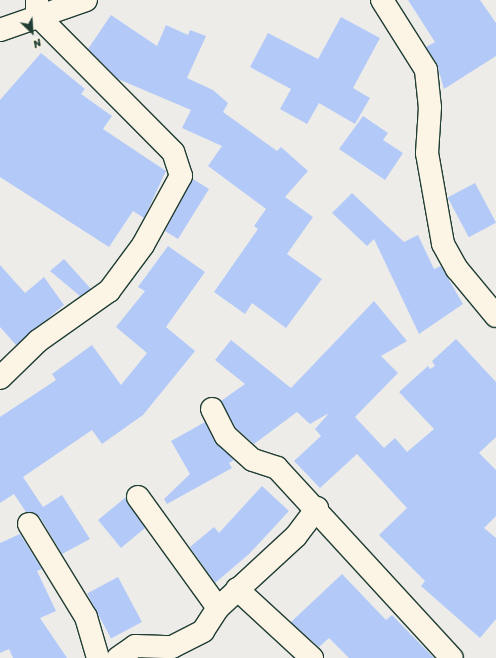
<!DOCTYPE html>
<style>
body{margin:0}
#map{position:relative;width:496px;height:658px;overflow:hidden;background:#edece9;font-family:Sriracha,sans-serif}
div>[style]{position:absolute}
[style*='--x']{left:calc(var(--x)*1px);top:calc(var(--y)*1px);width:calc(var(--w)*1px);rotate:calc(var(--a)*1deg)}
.building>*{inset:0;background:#b3caf9;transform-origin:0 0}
.roads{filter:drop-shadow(1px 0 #1f3d34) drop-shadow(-1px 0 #1f3d34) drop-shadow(0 1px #1f3d34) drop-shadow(0 -1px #1f3d34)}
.minor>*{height:22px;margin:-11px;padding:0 11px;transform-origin:11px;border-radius:11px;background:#fcf5e5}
.tertiary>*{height:22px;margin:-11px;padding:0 11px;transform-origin:11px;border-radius:11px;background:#fcf5e5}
span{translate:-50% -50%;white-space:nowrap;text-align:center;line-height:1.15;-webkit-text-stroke:3px #fcf5e5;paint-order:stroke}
.north{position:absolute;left:12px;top:12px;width:40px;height:40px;-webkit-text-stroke:3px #fcf5e5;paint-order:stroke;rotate:155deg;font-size:11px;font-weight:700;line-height:16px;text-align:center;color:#1f3d34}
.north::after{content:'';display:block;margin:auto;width:14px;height:18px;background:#1f3d34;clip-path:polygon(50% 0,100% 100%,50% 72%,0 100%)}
</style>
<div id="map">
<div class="building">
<div style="clip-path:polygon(408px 0,480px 0,496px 23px,496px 56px,444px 89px,437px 64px,426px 47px,435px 42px)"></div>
<div style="clip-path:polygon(111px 15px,157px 46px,166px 25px,188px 35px,190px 30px,206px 36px,187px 78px,213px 90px,228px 103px,223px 112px,277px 151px,281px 147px,308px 171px,285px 197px,313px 217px,287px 254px,322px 279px,286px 328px,252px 303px,245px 314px,214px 292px,258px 229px,254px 226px,266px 209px,208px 166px,222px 146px,182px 128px,191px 110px,118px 79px,88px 49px)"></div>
<div style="clip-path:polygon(341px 17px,380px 38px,353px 88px,370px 98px,355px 124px,319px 103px,307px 124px,280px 109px,291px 89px,250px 67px,268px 33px,318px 59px)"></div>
<div style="clip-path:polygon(41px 53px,85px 89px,81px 94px,112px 116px,103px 129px,166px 171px,144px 218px,133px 211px,109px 247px,0 177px,0 100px)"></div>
<div style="clip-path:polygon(363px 116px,388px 133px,383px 140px,403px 153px,385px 180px,339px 149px)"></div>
<div style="clip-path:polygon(193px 179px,209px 189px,178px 239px,165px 231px)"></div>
<div style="left:475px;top:183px;width:45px;height:31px;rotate:62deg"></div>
<div style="clip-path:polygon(352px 193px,404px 242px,418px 235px,434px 269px,441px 266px,463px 304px,419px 334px,374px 239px,367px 246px,332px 213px)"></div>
<div style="clip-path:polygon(168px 246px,205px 272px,166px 327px,195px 351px,143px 415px,102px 444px,92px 430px,23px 477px,43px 507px,62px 495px,90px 539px,62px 554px,40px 517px,26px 512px,14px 494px,0 503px,0 417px,56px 380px,52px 374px,92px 345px,121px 385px,147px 353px,116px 327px,145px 291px,138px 287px)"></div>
<div style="clip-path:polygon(64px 259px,91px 289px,80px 296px,50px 271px)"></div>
<div style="clip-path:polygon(0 265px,25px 293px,44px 277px,64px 305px,16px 345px,0 327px)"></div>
<div style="clip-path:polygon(374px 301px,407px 341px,381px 356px,398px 373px,355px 417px,384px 448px,395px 438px,407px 452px,434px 429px,399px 392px,428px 366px,430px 369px,435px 366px,432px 361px,456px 339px,496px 382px,496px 437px,479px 453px,496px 470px,496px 516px,484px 528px,496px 538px,496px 619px,480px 638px,421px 586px,425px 581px,379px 535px,407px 508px,357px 454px,320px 488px,294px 461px,321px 436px,315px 429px,329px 413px,310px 424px,297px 412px,254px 444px,236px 428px,221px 401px,245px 384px,215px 360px,231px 340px,291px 388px)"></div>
<div style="clip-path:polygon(205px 422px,215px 442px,234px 460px,229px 463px,232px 468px,167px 504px,164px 499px,190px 474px,171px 441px)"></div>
<div style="clip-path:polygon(262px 486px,289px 511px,249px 554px,215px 583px,190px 547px,214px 527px,219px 533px)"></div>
<div style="clip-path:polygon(126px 497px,145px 528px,121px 548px,98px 520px)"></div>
<div style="clip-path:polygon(20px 534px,42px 569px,37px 571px,56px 611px,40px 618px,67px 658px,13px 658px,9px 649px,0 653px,0 543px)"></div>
<div style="clip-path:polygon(342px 574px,386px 620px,392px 615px,434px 658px,349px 658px,329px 638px,319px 647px,291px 622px)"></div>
<div style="left:118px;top:577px;width:51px;height:35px;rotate:62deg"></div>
</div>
<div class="roads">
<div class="minor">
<div style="--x:382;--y:0;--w:83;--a:57.8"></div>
<div style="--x:426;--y:70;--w:37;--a:84"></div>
<div style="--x:430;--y:107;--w:46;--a:93.7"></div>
<div style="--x:427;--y:153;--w:92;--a:80"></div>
<div style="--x:443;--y:244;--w:29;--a:61"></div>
<div style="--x:457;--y:269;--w:61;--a:50.3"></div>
<div style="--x:0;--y:378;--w:53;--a:-44.2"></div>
<div style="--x:38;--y:341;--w:87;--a:-35.2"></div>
<div style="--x:109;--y:291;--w:57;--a:-53.5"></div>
<div style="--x:143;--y:245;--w:79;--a:-61.2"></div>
<div style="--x:181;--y:176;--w:25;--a:-108"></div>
<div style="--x:173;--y:152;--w:193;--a:-134.8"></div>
<div style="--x:37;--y:15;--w:15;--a:-90"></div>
<div style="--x:212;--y:409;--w:30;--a:63"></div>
<div style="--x:226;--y:436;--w:36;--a:42"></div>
<div style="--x:253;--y:460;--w:25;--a:18"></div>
<div style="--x:277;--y:468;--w:258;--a:47.4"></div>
<div style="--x:138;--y:497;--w:137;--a:54.2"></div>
<div style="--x:29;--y:524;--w:109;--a:58.5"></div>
<div style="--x:86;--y:617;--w:43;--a:73.7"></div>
<div style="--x:237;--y:589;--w:102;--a:42.6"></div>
<div style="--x:118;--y:658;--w:21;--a:-35"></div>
<div style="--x:135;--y:646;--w:37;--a:2"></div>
<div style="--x:172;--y:647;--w:35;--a:-27"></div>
<div style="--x:203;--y:631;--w:27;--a:-57"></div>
<div style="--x:218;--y:608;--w:106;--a:-42.7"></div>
<div style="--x:296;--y:536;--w:35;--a:-53"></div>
</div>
<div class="tertiary">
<div style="--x:0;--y:30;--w:91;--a:-19.2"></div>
</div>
</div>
<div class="north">N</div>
</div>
